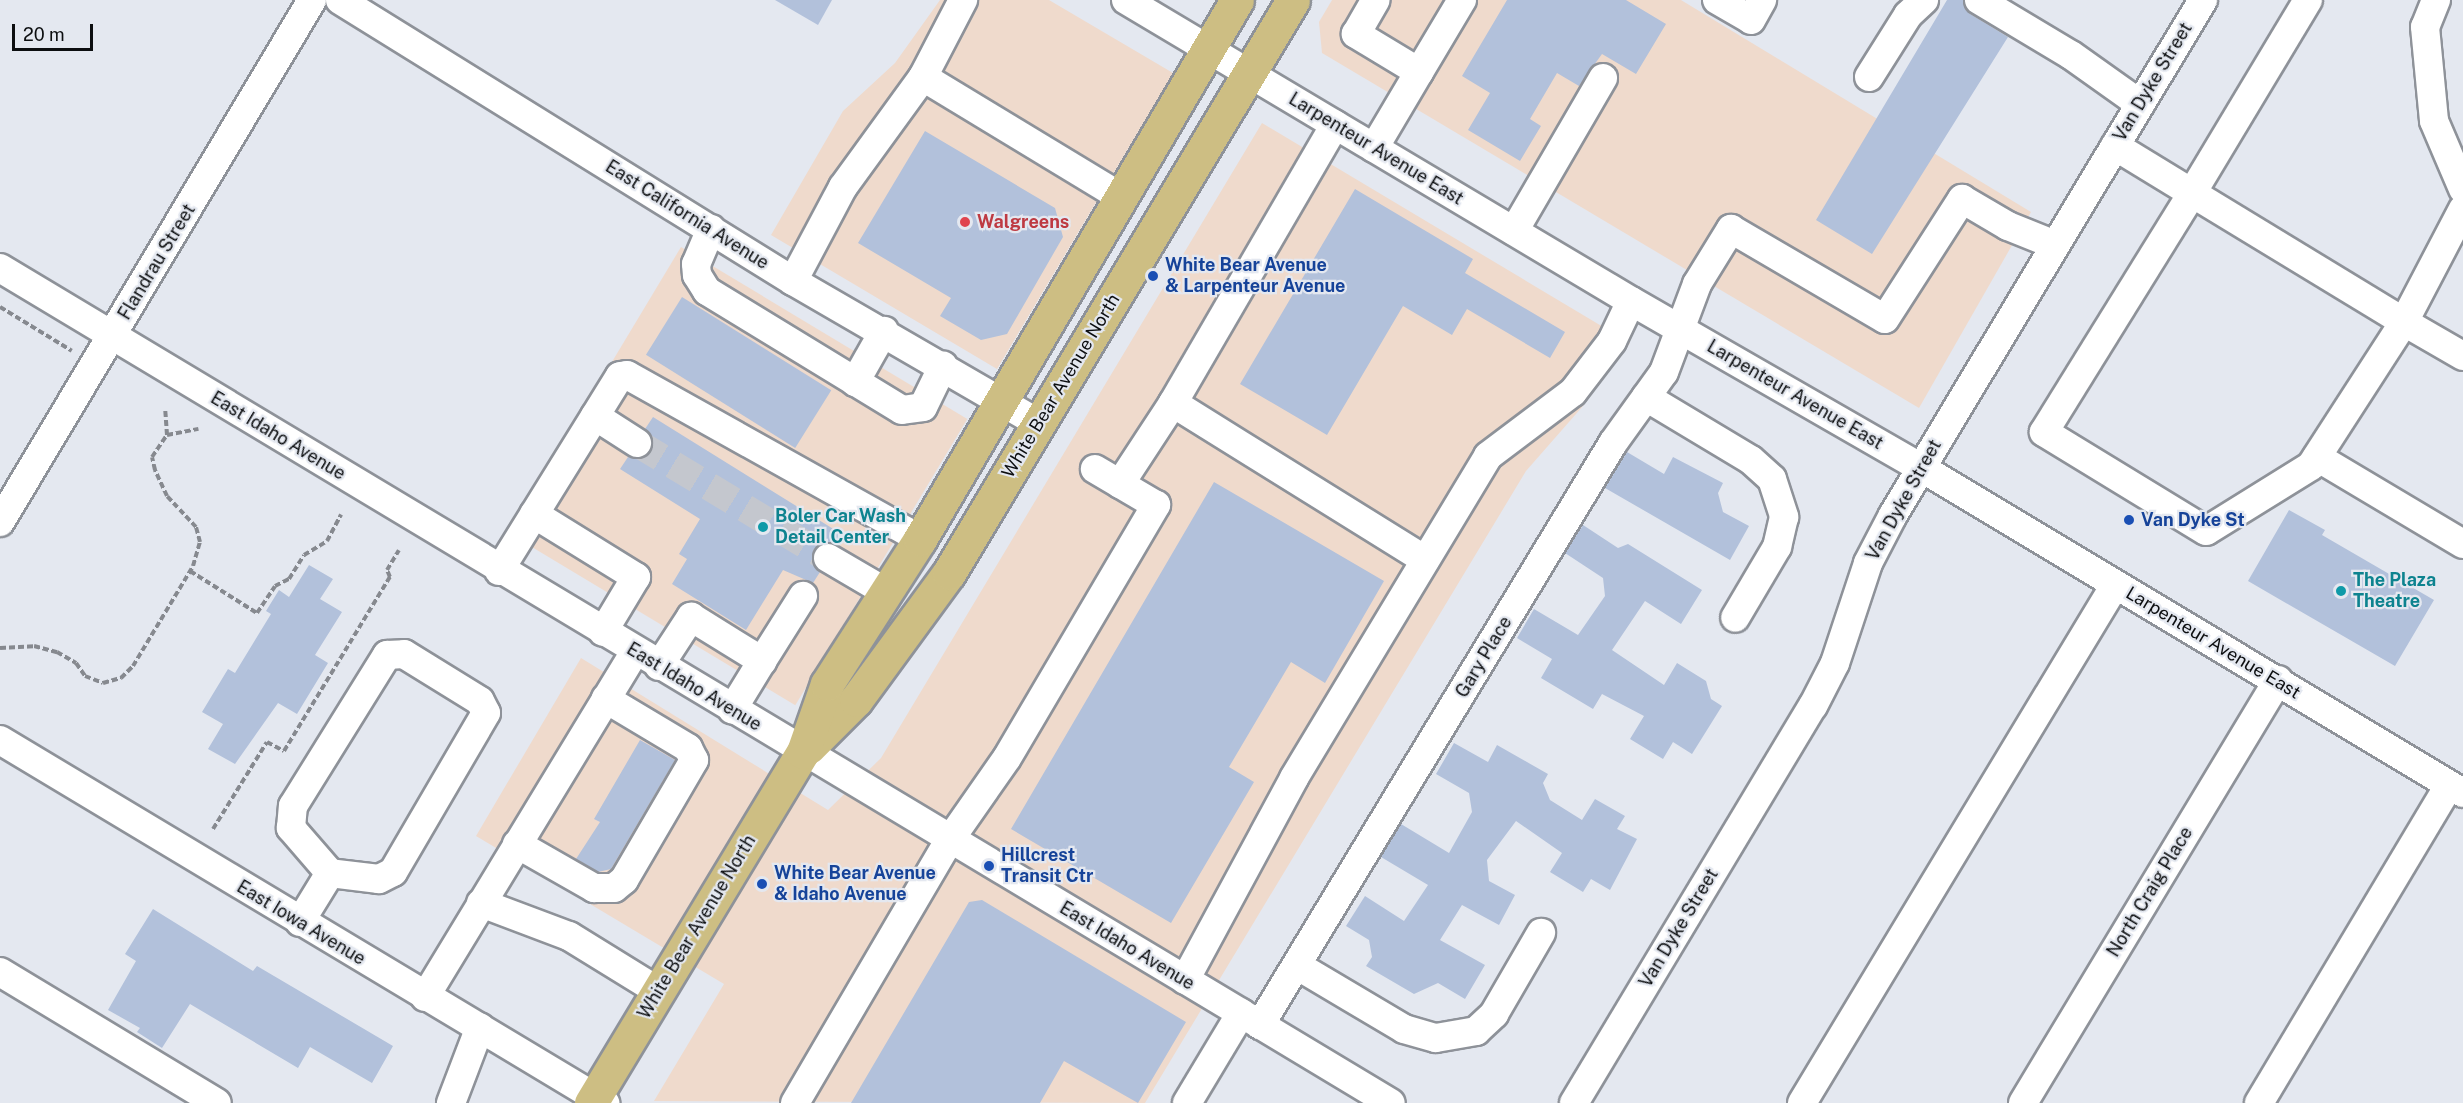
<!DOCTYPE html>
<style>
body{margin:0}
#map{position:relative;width:2463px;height:1103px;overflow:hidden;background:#e4e8f0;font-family:"Public Sans",sans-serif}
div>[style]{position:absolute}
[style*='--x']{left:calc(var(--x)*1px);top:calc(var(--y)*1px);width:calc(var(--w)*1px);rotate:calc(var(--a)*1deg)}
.commercial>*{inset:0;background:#efdacc;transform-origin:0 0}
.building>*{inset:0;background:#b2c1db;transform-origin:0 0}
.minor-tunnel>*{height:28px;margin-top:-14px;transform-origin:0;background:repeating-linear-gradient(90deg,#c4c7ce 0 28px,transparent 0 42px)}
.path>*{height:4px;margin-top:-2px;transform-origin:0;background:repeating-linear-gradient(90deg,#86898f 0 6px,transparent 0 9px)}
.roads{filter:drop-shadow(2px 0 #8e9299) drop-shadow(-2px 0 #8e9299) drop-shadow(0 2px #8e9299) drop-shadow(0 -2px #8e9299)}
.minor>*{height:28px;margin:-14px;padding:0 14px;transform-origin:14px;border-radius:14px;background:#fff}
.major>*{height:33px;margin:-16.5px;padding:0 16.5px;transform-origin:16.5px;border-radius:16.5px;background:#cdbe83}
.dots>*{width:16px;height:16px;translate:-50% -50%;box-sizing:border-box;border:3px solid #e4e8f0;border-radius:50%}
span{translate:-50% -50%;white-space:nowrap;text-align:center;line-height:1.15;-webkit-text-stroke:4.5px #e4e8f0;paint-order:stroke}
.street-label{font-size:18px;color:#0c0e10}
.health-label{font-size:18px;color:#be3a42;font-weight:700}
.left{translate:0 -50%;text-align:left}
.transit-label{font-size:18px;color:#164399;font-weight:700}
.culture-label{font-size:18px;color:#0d838f;font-weight:700}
.scale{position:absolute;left:12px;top:24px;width:81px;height:27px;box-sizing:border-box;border:3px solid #0c0e10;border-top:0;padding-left:8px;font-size:18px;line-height:21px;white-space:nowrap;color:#0c0e10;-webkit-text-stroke:4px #e4e8f0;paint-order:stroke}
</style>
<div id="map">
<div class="commercial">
<div style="clip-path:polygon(940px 0,1049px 0,1173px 73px,997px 369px,771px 235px,843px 111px,895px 63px)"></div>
<div style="clip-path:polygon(1332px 0,1681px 0,2031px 212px,1919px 408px,1322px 53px,1319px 22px)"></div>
<div style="clip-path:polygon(1262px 123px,1630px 343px,1583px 406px,1526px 471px,1145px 1103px,654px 1101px,724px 984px,476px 836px,581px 658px,828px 810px,881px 758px)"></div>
<div style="left:681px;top:247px;width:334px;height:334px;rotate:31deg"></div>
</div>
<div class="building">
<div style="clip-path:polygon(775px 0,832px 0,818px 25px)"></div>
<div style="clip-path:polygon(1507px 0,1626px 0,1666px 24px,1636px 74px,1602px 54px,1579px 86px,1557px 73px,1530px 119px,1541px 126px,1520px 161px,1468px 130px,1490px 93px,1462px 76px)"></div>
<div style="clip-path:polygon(1947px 0,1963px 0,1970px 14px,2008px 37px,1872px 254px,1816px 220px)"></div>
<div style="clip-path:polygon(925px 131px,1055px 208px,1063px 237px,1007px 334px,981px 340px,940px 316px,951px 298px,858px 243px)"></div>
<div style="clip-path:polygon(1355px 189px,1473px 259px,1465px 273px,1565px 332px,1550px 358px,1467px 309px,1452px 335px,1403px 306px,1327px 435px,1240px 384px)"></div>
<div style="left:682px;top:297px;width:176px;height:68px;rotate:32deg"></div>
<div style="clip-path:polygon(653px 417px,843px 535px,837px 544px,828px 542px,814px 549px,812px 558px,820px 572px,813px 583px,783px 570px,746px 630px,672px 584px,687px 559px,679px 554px,700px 519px,620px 469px,628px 457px,644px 458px,651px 451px,652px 436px,645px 429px)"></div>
<div style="clip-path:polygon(1627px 452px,1664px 474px,1673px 457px,1723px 483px,1718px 493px,1723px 512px,1749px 526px,1730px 560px,1605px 488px)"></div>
<div style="clip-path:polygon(1214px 482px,1384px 581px,1325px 683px,1291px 662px,1229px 767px,1254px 782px,1171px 923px,1011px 829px)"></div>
<div style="clip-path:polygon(2289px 510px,2325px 530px,2322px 535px,2434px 600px,2395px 666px,2248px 581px)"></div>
<div style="clip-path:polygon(1583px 525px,1618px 548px,1628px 544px,1702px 590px,1681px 624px,1645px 601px,1612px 650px,1664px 685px,1677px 663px,1706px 681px,1711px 699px,1722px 706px,1692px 754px,1673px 742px,1663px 759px,1630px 739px,1644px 716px,1602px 694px,1593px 709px,1541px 678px,1552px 659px,1517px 638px,1534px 609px,1578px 635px,1605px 596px,1603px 578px,1565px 553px)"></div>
<div style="clip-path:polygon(309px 565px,333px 579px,320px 599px,342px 612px,315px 655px,328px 663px,297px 714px,278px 703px,235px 764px,208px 749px,223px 724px,202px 712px,228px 669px,235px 673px,271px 614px,266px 611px,279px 590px,289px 597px)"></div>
<div style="clip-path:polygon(640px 740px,675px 760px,611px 869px,598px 872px,576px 859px,600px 822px,594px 819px)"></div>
<div style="clip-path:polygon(1454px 743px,1488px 762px,1497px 745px,1548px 774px,1543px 783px,1550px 800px,1582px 820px,1595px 799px,1625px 816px,1617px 829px,1637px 839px,1610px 890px,1591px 879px,1583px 892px,1550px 872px,1562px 853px,1516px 821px,1487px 860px,1489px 881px,1515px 895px,1499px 925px,1462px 905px,1440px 940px,1485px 965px,1465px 999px,1438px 983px,1414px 994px,1366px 966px,1372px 957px,1369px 940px,1346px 926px,1365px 896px,1404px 921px,1428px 885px,1381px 857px,1401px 824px,1449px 853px,1472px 812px,1469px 793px,1436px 774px)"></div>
<div style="clip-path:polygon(982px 900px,1186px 1022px,1138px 1103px,1064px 1061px,1040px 1103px,851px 1103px,969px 902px)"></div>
<div style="clip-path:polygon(153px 909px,253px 971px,257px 966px,393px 1046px,372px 1083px,310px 1047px,298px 1068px,190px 1004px,162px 1048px,137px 1032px,140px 1028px,108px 1010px,136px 961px,125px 954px)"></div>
</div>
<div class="minor-tunnel">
<div style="--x:637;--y:443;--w:223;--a:31.1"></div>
</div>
<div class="path">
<div style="--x:0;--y:307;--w:84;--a:31.4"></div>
<div style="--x:167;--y:435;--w:32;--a:-11"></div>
<div style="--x:190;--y:571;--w:79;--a:32.1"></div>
<div style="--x:257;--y:613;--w:32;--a:-56"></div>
<div style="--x:275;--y:586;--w:16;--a:-27"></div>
<div style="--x:289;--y:579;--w:28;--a:-58"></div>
<div style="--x:304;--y:555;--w:27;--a:-31"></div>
<div style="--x:327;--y:541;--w:30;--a:-62"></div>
<div style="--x:0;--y:648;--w:34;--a:-3"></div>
<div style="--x:34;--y:646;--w:24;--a:15"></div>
<div style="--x:57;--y:652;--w:22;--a:30"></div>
<div style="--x:76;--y:663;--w:16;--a:55"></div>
<div style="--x:85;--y:676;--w:19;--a:21"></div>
<div style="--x:103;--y:683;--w:19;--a:-16"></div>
<div style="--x:121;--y:678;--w:17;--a:-45"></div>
<div style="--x:133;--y:666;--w:117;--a:-59"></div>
<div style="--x:193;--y:566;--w:25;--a:-74"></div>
<div style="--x:200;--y:542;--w:16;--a:-105"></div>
<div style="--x:196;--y:527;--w:42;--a:-133.1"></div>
<div style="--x:167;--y:496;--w:29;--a:-115"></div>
<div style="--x:155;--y:470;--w:13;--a:-103"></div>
<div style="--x:152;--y:457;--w:27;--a:-56"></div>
<div style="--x:167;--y:435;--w:26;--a:-94"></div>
<div style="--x:213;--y:829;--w:102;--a:-58.2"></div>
<div style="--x:267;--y:742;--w:19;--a:28"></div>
<div style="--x:284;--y:751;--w:204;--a:-58.7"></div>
<div style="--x:390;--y:577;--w:8;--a:-113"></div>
<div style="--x:387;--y:570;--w:23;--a:-59"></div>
</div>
<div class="roads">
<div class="minor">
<div style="--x:340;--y:0;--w:533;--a:31.81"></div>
<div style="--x:793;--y:281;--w:283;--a:30.1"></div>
<div style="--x:1126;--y:0;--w:588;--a:30.8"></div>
<div style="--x:1631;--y:301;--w:333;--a:29.9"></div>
<div style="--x:1920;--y:467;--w:633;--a:30.98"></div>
<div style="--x:1717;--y:0;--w:39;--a:30"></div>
<div style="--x:1751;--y:20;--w:23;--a:-61"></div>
<div style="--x:1979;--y:0;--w:107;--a:30.9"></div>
<div style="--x:2071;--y:55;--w:85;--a:35.4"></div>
<div style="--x:2436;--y:0;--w:29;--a:112"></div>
<div style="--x:2425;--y:27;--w:94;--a:84.5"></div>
<div style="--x:2434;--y:121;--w:74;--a:66.9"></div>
<div style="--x:1419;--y:72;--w:84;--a:-59.2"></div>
<div style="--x:923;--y:77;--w:232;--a:31.2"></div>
<div style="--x:1869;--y:77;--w:73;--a:-57.8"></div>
<div style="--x:1908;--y:15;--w:22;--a:-43"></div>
<div style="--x:2115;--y:146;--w:90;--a:31.4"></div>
<div style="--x:2192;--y:193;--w:248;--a:31.3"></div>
<div style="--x:2404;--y:322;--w:171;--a:122.9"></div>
<div style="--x:2311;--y:466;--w:123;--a:148.2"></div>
<div style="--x:2206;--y:531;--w:190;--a:-148.6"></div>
<div style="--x:2044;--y:432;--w:281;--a:-58.2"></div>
<div style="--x:2192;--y:193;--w:225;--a:-59"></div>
<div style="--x:1374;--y:148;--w:88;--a:-59.4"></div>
<div style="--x:1419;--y:72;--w:74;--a:-148.9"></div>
<div style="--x:1356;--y:34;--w:39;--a:-60"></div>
<div style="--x:2463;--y:209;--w:127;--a:117.6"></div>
<div style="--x:2404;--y:322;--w:68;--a:30"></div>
<div style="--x:711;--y:229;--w:38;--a:113"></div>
<div style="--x:696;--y:264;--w:11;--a:85"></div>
<div style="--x:697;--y:275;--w:19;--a:58"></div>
<div style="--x:707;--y:291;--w:228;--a:31.4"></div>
<div style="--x:902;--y:410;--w:21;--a:-8"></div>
<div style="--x:923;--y:407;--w:46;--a:-64"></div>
<div style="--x:1514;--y:231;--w:177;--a:-59.8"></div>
<div style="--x:0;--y:268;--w:1622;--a:30.98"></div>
<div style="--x:793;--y:281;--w:106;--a:-62"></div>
<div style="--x:843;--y:187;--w:136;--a:-54"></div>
<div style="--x:923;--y:77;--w:87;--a:-62.5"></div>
<div style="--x:855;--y:382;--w:59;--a:-60.4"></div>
<div style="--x:1646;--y:397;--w:122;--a:31"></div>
<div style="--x:1751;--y:460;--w:28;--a:42"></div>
<div style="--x:1772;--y:479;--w:40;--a:72"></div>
<div style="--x:1784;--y:517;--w:31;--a:103"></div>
<div style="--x:1777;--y:547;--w:82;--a:120.6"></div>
<div style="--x:1173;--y:403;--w:297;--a:31.9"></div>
<div style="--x:595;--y:416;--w:50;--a:32.7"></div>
<div style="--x:2317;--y:457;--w:170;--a:30.8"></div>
<div style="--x:1120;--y:484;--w:97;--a:-56.8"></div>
<div style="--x:1173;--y:403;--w:322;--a:-59.8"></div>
<div style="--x:534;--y:514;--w:120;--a:31.7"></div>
<div style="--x:636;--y:577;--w:64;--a:121"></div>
<div style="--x:0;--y:522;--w:608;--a:-59.13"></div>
<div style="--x:828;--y:558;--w:67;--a:30.4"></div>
<div style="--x:499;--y:571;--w:229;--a:-58.2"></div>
<div style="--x:620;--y:376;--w:7;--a:-8"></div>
<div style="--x:627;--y:375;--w:336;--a:29.2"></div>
<div style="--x:404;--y:654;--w:89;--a:31.7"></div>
<div style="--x:480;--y:701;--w:13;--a:63"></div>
<div style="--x:486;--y:713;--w:184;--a:120.3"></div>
<div style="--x:393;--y:872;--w:16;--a:153"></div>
<div style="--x:379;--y:879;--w:49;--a:-173"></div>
<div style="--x:330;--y:873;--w:60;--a:-130.9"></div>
<div style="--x:291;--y:828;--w:22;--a:-85"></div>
<div style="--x:293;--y:806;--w:178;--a:-58.1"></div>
<div style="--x:387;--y:655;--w:17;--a:-3"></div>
<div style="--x:762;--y:661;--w:77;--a:-57.8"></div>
<div style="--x:659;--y:666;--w:59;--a:-56.9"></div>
<div style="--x:691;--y:617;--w:84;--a:31.8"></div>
<div style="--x:762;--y:661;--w:57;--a:121.5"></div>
<div style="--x:0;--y:740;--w:706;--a:30.96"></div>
<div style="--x:517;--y:844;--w:89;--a:29.7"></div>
<div style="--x:594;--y:888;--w:20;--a:0"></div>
<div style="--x:614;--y:888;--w:13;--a:-39"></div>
<div style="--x:624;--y:880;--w:139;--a:-59.7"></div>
<div style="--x:694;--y:760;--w:13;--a:-117"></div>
<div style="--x:688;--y:748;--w:96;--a:-149.1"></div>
<div style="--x:481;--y:903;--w:94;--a:20.6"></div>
<div style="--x:569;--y:936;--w:105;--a:31.7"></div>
<div style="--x:300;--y:922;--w:57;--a:-58.5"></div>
<div style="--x:1298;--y:966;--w:123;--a:30.7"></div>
<div style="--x:1404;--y:1029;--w:33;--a:16"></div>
<div style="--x:1436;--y:1038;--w:41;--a:-9.9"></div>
<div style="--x:1476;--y:1031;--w:25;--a:-43"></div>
<div style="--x:1494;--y:1014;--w:94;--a:-59.9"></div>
<div style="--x:0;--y:972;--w:253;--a:31.1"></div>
<div style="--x:1185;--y:980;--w:230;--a:-61.6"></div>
<div style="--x:1294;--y:778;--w:376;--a:-58.9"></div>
<div style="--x:1488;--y:456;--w:106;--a:-37"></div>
<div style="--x:1573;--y:392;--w:64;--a:-52.6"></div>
<div style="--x:1612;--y:341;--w:44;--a:-64.6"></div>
<div style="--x:425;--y:997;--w:404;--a:-58.7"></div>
<div style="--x:1260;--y:1025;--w:681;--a:-58.76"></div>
<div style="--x:1613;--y:443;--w:87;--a:-54.3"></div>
<div style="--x:1664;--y:372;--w:94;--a:-69.4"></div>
<div style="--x:1697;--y:284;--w:65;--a:-58.3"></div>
<div style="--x:1731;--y:229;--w:178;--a:30.3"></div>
<div style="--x:1885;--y:319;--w:143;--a:-57.3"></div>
<div style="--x:1962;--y:199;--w:53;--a:30.4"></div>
<div style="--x:2008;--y:226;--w:51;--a:22"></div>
<div style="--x:451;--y:1103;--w:81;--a:-69.1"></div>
<div style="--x:795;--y:1103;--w:304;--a:-59.6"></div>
<div style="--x:949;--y:841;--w:101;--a:-55.1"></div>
<div style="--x:1007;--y:758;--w:294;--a:-59.5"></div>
<div style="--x:1156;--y:505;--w:71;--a:-149.5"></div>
<div style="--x:1187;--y:1103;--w:105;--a:-59"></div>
<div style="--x:1574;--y:1103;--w:463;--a:-59"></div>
<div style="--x:1813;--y:706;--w:48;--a:-62.9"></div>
<div style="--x:1835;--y:663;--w:105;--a:-71.7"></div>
<div style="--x:1868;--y:563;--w:54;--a:-62.5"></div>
<div style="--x:1893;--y:515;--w:601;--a:-58.95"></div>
<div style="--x:1802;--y:1103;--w:605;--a:-58.86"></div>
<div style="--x:2023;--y:1103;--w:494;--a:-58.9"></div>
<div style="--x:2259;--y:1103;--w:370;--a:-59.1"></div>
</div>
<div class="major">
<div style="--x:809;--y:747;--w:66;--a:-45"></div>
<div style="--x:856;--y:700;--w:157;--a:-53.8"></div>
<div style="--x:949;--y:573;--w:668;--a:-59.02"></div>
<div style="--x:591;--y:1103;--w:410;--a:-58.9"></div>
<div style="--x:803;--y:752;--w:72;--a:-70.6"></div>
<div style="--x:827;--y:684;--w:172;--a:-57.3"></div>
<div style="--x:920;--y:539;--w:625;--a:-59.54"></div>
</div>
</div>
<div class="dots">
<div style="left:965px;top:222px;background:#e0444e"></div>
<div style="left:1153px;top:276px;background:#1a4fb4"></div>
<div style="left:2129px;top:520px;background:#1a4fb4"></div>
<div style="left:763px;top:527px;background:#0f9aa8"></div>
<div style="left:2341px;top:591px;background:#0f9aa8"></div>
<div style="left:989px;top:866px;background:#1a4fb4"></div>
<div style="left:762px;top:884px;background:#1a4fb4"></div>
</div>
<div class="street-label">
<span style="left:2153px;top:82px;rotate:-59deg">Van Dyke Street</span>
<span style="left:1376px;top:149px;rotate:31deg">Larpenteur Avenue East</span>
<span style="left:687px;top:215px;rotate:32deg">East California Avenue</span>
<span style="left:157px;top:262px;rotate:-59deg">Flandrau Street</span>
<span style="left:1061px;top:386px;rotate:-59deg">White Bear Avenue North</span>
<span style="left:1795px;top:395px;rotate:30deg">Larpenteur Avenue East</span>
<span style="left:278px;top:436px;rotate:31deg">East Idaho Avenue</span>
<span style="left:1904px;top:500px;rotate:-61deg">Van Dyke Street</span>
<span style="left:2213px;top:643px;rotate:31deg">Larpenteur Avenue East</span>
<span style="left:1484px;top:657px;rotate:-59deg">Gary Place</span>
<span style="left:694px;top:687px;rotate:31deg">East Idaho Avenue</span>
<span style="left:2150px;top:892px;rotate:-59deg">North Craig Place</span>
<span style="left:301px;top:923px;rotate:31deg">East Iowa Avenue</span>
<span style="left:697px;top:927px;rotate:-59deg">White Bear Avenue North</span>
<span style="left:1679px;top:928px;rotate:-59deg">Van Dyke Street</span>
<span style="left:1127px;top:946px;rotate:31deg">East Idaho Avenue</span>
</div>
<div class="health-label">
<span class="left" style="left:977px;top:222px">Walgreens</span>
</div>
<div class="transit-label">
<span class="left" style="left:1165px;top:276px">White Bear Avenue<br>&amp; Larpenteur Avenue</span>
<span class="left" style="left:2141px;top:520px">Van Dyke St</span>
<span class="left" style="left:1001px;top:866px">Hillcrest<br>Transit Ctr</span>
<span class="left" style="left:774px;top:884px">White Bear Avenue<br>&amp; Idaho Avenue</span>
</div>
<div class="culture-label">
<span class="left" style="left:775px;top:527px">Boler Car Wash<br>Detail Center</span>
<span class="left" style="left:2353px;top:591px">The Plaza<br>Theatre</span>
</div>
<div class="scale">20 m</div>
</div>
